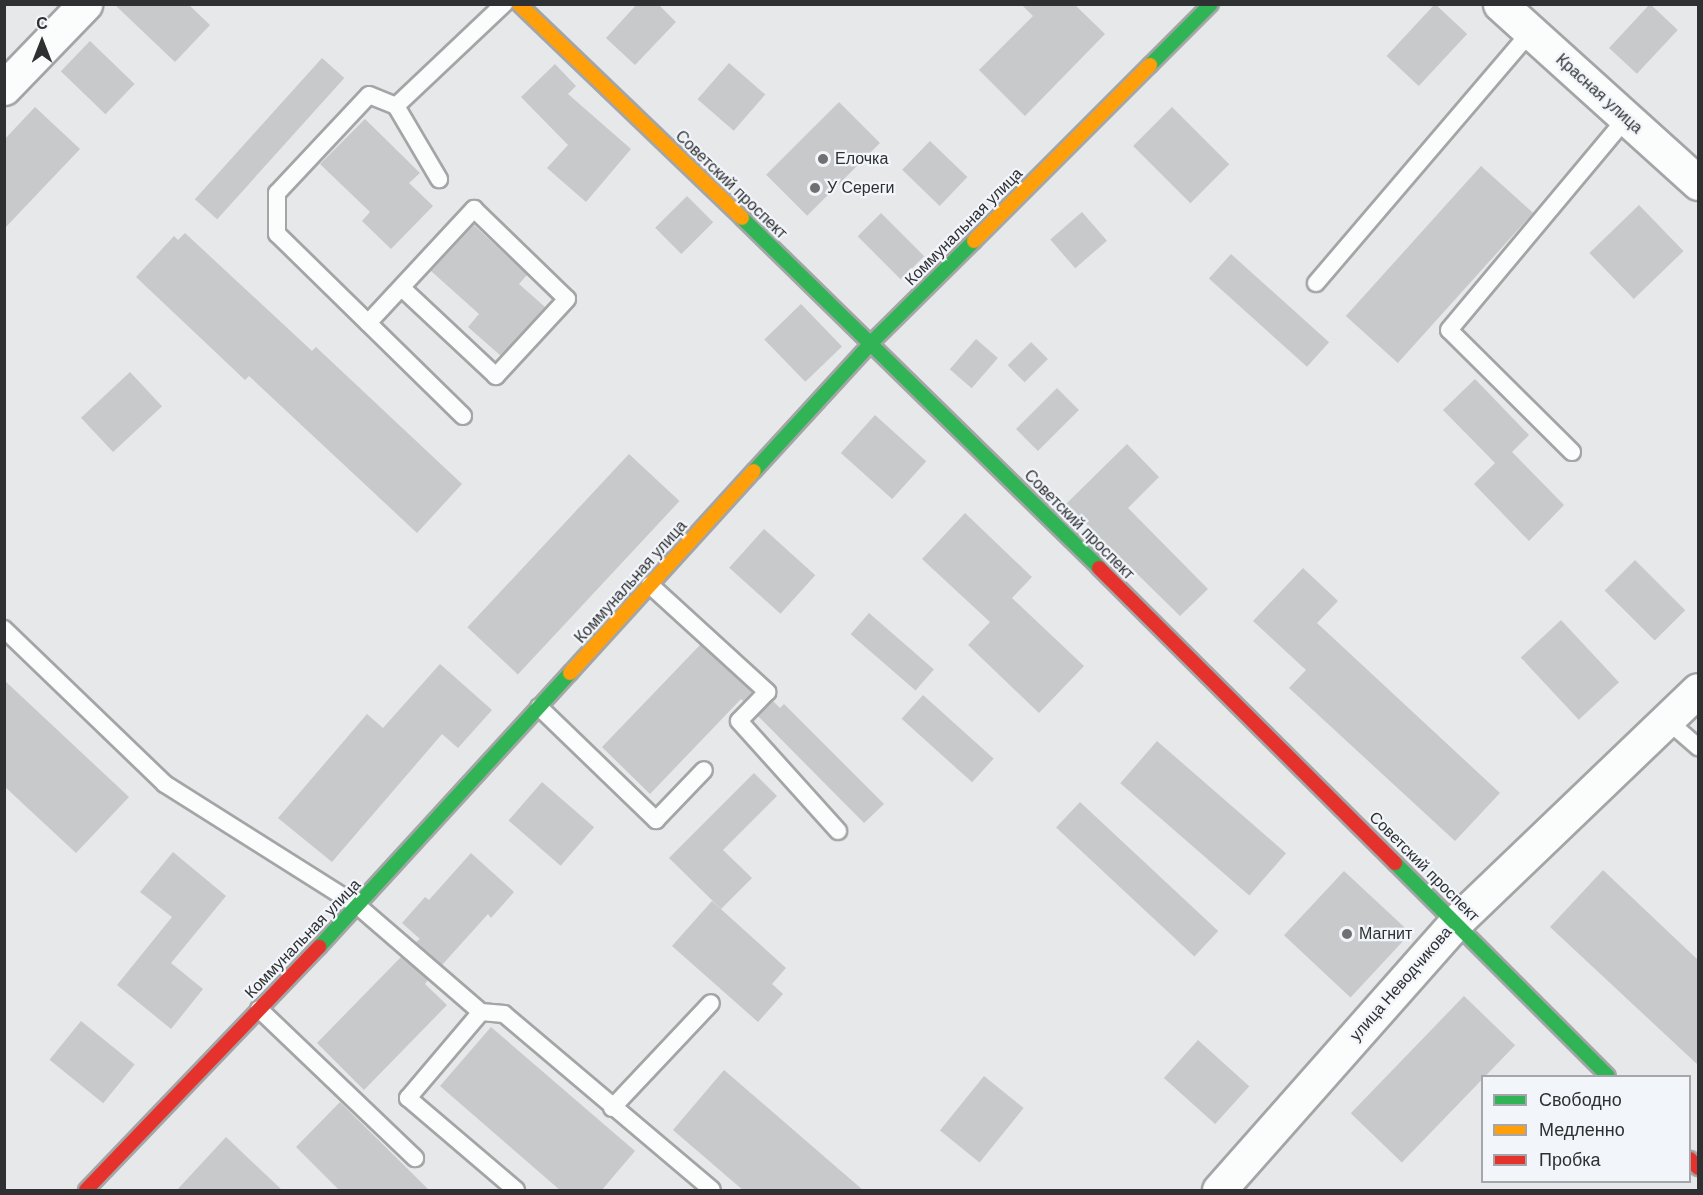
<!DOCTYPE html>
<meta charset="utf-8">
<style>
body{margin:0}
#map{position:relative;width:1703px;height:1195px;overflow:hidden;background:#e6e8ea;font-family:"DM Sans",sans-serif}
div>[style]{position:absolute}
[style*='--x']{left:calc(var(--x)*1px);top:calc(var(--y)*1px);width:calc(var(--w)*1px);rotate:calc(var(--a)*1deg)}
.building>*{inset:0;background:#c7c9ca;transform-origin:0 0}
.roads{filter:drop-shadow(2px 0 #a3a5a6) drop-shadow(-2px 0 #a3a5a6) drop-shadow(0 2px #a3a5a6) drop-shadow(0 -2px #a3a5a6)}
.lane>*{height:16px;margin:-8px;padding:0 8px;transform-origin:8px;border-radius:8px;background:#fbfcfc}
.street>*{height:33px;margin:-16.5px;padding:0 16.5px;transform-origin:16.5px;border-radius:16.5px;background:#fbfcfc}
.fast>*{height:14px;margin:-7px;padding:0 7px;transform-origin:7px;border-radius:7px;background:#30b455}
.slow>*{height:14px;margin:-7px;padding:0 7px;transform-origin:7px;border-radius:7px;background:#ff9f0a}
.jam>*{height:14px;margin:-7px;padding:0 7px;transform-origin:7px;border-radius:7px;background:#e5322d}
.dots>*{width:16px;height:16px;translate:-50% -50%;box-sizing:border-box;border:3px solid #f2f5fa;border-radius:50%}
span{translate:-50% -50%;white-space:nowrap;text-align:center;line-height:1.15;-webkit-text-stroke:4.5px #f2f5fa;paint-order:stroke}
.street-label{font-size:16px;color:#2e3031}
.poi-label{font-size:16px;color:#2e3031}
.left{translate:0 -50%;text-align:left}
.frame{position:absolute;inset:0;border:6px solid #2e3031;pointer-events:none}
.legend{position:absolute;left:1481px;top:1075px;width:210px;height:108px;box-sizing:border-box;background:#f2f5fa;border:2px solid #a4a6aa;margin:0;padding:8px 10px;list-style:none;font-size:18px;color:#2e3031}
.legend li{display:flex;align-items:center;gap:12px;height:30px}
.legend b{width:30px;border:2px solid #a4a6aa}
.north{position:absolute;left:12px;top:12px;width:60px;height:60px;-webkit-text-stroke:4px #f2f5fa;paint-order:stroke;rotate:0deg;font-size:16px;font-weight:700;line-height:24px;text-align:center;color:#2e3031}
.north::after{content:'';display:block;margin:auto;width:21px;height:27px;background:#2e3031;clip-path:polygon(50% 0,100% 100%,50% 72%,0 100%)}
</style>
<div id="map">
<div class="building">
<div style="clip-path:polygon(114px 4px,188px 4px,210px 25px,175px 62px)"></div>
<div style="clip-path:polygon(637px 4px,658px 4px,676px 22px,635px 65px,606px 38px)"></div>
<div style="clip-path:polygon(1021px 4px,1074px 4px,1105px 34px,1025px 116px,979px 70px,1033px 16px)"></div>
<div style="left:1435px;top:4px;width:44px;height:71px;rotate:43deg"></div>
<div style="left:1650px;top:4px;width:38px;height:60px;rotate:43deg"></div>
<div style="left:90px;top:41px;width:62px;height:42px;rotate:44deg"></div>
<div style="left:322px;top:58px;width:30px;height:190px;rotate:42deg"></div>
<div style="left:729px;top:63px;width:48px;height:48px;rotate:41deg"></div>
<div style="clip-path:polygon(555px 64px,576px 86px,568px 94px,631px 149px,586px 202px,547px 168px,568px 145px,521px 97px)"></div>
<div style="left:839px;top:102px;width:58px;height:103px;rotate:45deg"></div>
<div style="clip-path:polygon(35px 107px,80px 149px,4px 229px,4px 140px)"></div>
<div style="left:1172px;top:107px;width:81px;height:55px;rotate:45deg"></div>
<div style="clip-path:polygon(365px 119px,420px 173px,409px 183px,433px 206px,391px 249px,362px 221px,370px 212px,320px 164px)"></div>
<div style="left:930px;top:141px;width:52px;height:40px;rotate:44deg"></div>
<div style="left:1481px;top:166px;width:70px;height:202px;rotate:42deg"></div>
<div style="left:687px;top:196px;width:37px;height:45px;rotate:45deg"></div>
<div style="left:1639px;top:205px;width:64px;height:69px;rotate:46deg"></div>
<div style="left:1082px;top:212px;width:38px;height:42px;rotate:49deg"></div>
<div style="left:881px;top:213px;width:61px;height:33px;rotate:45deg"></div>
<div style="clip-path:polygon(474px 225px,527px 275px,519px 284px,545px 307px,501px 356px,468px 327px,479px 314px,431px 271px)"></div>
<div style="clip-path:polygon(185px 233px,312px 351px,316px 347px,462px 484px,417px 533px,249px 376px,245px 380px,136px 277px,174px 236px,178px 240px)"></div>
<div style="left:1231px;top:254px;width:132px;height:33px;rotate:42deg"></div>
<div style="left:801px;top:304px;width:59px;height:51px;rotate:46deg"></div>
<div style="left:976px;top:339px;width:29px;height:40px;rotate:41deg"></div>
<div style="left:1031px;top:342px;width:24px;height:33px;rotate:45deg"></div>
<div style="left:130px;top:372px;width:47px;height:67px;rotate:47deg"></div>
<div style="clip-path:polygon(1475px 379px,1529px 435px,1512px 452px,1564px 505px,1529px 541px,1474px 484px,1495px 463px,1443px 410px)"></div>
<div style="left:1057px;top:388px;width:31px;height:58px;rotate:45deg"></div>
<div style="left:875px;top:415px;width:69px;height:51px;rotate:42deg"></div>
<div style="clip-path:polygon(1127px 444px,1159px 477px,1128px 508px,1208px 589px,1180px 616px,1066px 504px)"></div>
<div style="left:629px;top:454px;width:69px;height:237px;rotate:43deg"></div>
<div style="clip-path:polygon(965px 513px,1032px 577px,1012px 598px,1084px 666px,1039px 713px,968px 645px,990px 622px,922px 559px)"></div>
<div style="left:764px;top:529px;width:69px;height:52px;rotate:42deg"></div>
<div style="left:1635px;top:560px;width:71px;height:43px;rotate:45deg"></div>
<div style="clip-path:polygon(1303px 568px,1338px 601px,1317px 623px,1500px 793px,1455px 841px,1289px 688px,1306px 670px,1253px 621px)"></div>
<div style="left:869px;top:613px;width:86px;height:28px;rotate:41deg"></div>
<div style="left:1561px;top:620px;width:85px;height:55px;rotate:47deg"></div>
<div style="clip-path:polygon(700px 645px,752px 692px,743px 701px,741px 699px,650px 794px,602px 747px)"></div>
<div style="clip-path:polygon(440px 664px,492px 710px,458px 748px,442px 734px,332px 862px,278px 818px,367px 714px,383px 728px)"></div>
<div style="clip-path:polygon(4px 680px,129px 797px,76px 853px,4px 786px)"></div>
<div style="left:923px;top:695px;width:95px;height:32px;rotate:42deg"></div>
<div style="clip-path:polygon(773px 701px,780px 708px,784px 704px,884px 804px,864px 823px,758px 716px)"></div>
<div style="left:1157px;top:741px;width:171px;height:56px;rotate:41deg"></div>
<div style="clip-path:polygon(754px 773px,777px 796px,723px 850px,752px 878px,721px 909px,669px 858px)"></div>
<div style="left:542px;top:782px;width:69px;height:51px;rotate:41deg"></div>
<div style="left:1080px;top:802px;width:189px;height:35px;rotate:43deg"></div>
<div style="clip-path:polygon(173px 852px,226px 896px,171px 963px,203px 989px,171px 1029px,117px 985px,172px 917px,140px 892px)"></div>
<div style="clip-path:polygon(471px 853px,514px 892px,491px 918px,488px 914px,442px 965px,416px 942px,420px 939px,402px 923px,425px 897px,429px 900px)"></div>
<div style="clip-path:polygon(1603px 870px,1698px 960px,1698px 1065px,1550px 927px)"></div>
<div style="left:1344px;top:871px;width:91px;height:88px;rotate:43deg"></div>
<div style="clip-path:polygon(712px 901px,786px 968px,772px 984px,783px 994px,758px 1022px,672px 946px)"></div>
<div style="clip-path:polygon(401px 957px,428px 980px,425px 984px,447px 1005px,364px 1090px,317px 1043px)"></div>
<div style="left:1464px;top:996px;width:71px;height:163px;rotate:44deg"></div>
<div style="left:81px;top:1021px;width:69px;height:50px;rotate:39deg"></div>
<div style="clip-path:polygon(491px 1027px,635px 1151px,601px 1191px,561px 1191px,440px 1086px)"></div>
<div style="left:1198px;top:1040px;width:69px;height:51px;rotate:42deg"></div>
<div style="clip-path:polygon(724px 1070px,864px 1191px,744px 1191px,673px 1130px)"></div>
<div style="left:984px;top:1076px;width:51px;height:70px;rotate:39deg"></div>
<div style="clip-path:polygon(340px 1102px,430px 1191px,340px 1191px,296px 1147px)"></div>
<div style="clip-path:polygon(226px 1137px,283px 1191px,176px 1191px)"></div>
</div>
<div class="roads">
<div class="lane">
<div style="--x:396;--y:106;--w:85;--a:59.5"></div>
<div style="--x:1316;--y:283;--w:330;--a:-49.5"></div>
<div style="--x:368;--y:323;--w:156;--a:-47.1"></div>
<div style="--x:474;--y:209;--w:129;--a:44.1"></div>
<div style="--x:567;--y:299;--w:105;--a:132.7"></div>
<div style="--x:496;--y:376;--w:129;--a:-136.9"></div>
<div style="--x:463;--y:416;--w:260;--a:-135.6"></div>
<div style="--x:277;--y:234;--w:41;--a:-90"></div>
<div style="--x:277;--y:193;--w:134;--a:-46.8"></div>
<div style="--x:369;--y:95;--w:29;--a:22"></div>
<div style="--x:396;--y:106;--w:149;--a:-43.4"></div>
<div style="--x:1572;--y:452;--w:173;--a:-135.2"></div>
<div style="--x:1449;--y:330;--w:276;--a:-50.1"></div>
<div style="--x:650;--y:585;--w:159;--a:42.4"></div>
<div style="--x:767;--y:692;--w:40;--a:134"></div>
<div style="--x:739;--y:721;--w:148;--a:48"></div>
<div style="--x:4;--y:629;--w:223;--a:43.9"></div>
<div style="--x:165;--y:784;--w:228;--a:32.3"></div>
<div style="--x:358;--y:906;--w:162;--a:40.8"></div>
<div style="--x:481;--y:1012;--w:113;--a:130.3"></div>
<div style="--x:408;--y:1098;--w:142;--a:40.4"></div>
<div style="--x:539;--y:707;--w:163;--a:44"></div>
<div style="--x:656;--y:820;--w:69;--a:-46.2"></div>
<div style="--x:1668;--y:721;--w:40;--a:41"></div>
<div style="--x:259;--y:1009;--w:216;--a:43.7"></div>
<div style="--x:481;--y:1012;--w:23;--a:5"></div>
<div style="--x:504;--y:1014;--w:272;--a:40.2"></div>
<div style="--x:612;--y:1108;--w:144;--a:-46.7"></div>
</div>
<div class="street">
<div style="--x:1500;--y:4;--w:267;--a:42.1"></div>
<div style="--x:4;--y:88;--w:117;--a:-46"></div>
<div style="--x:1219;--y:1190;--w:358;--a:-48.5"></div>
<div style="--x:1456;--y:922;--w:335;--a:-43.8"></div>
</div>
<div class="fast">
<div style="--x:1150;--y:65;--w:86;--a:-45"></div>
<div style="--x:742;--y:218;--w:500;--a:44.4"></div>
<div style="--x:754;--y:471;--w:175;--a:-47.5"></div>
<div style="--x:872;--y:342;--w:144;--a:-44.7"></div>
<div style="--x:1395;--y:863;--w:301;--a:45"></div>
<div style="--x:319;--y:947;--w:372;--a:-47.5"></div>
</div>
<div class="slow">
<div style="--x:519;--y:4;--w:309;--a:43.8"></div>
<div style="--x:974;--y:241;--w:249;--a:-45"></div>
<div style="--x:570;--y:673;--w:273;--a:-47.7"></div>
</div>
<div class="jam">
<div style="--x:1099;--y:568;--w:418;--a:44.9"></div>
<div style="--x:1690;--y:1159;--w:12;--a:48"></div>
<div style="--x:86;--y:1190;--w:337;--a:-46.2"></div>
</div>
</div>
<div class="dots">
<div style="left:823px;top:159px;background:#6e7072"></div>
<div style="left:815px;top:188px;background:#6e7072"></div>
<div style="left:1347px;top:934px;background:#6e7072"></div>
</div>
<div class="street-label">
<span style="left:1599px;top:94px;rotate:42deg">Красная улица</span>
<span style="left:731px;top:185px;rotate:44deg">Советский проспект</span>
<span style="left:964px;top:227px;rotate:-45deg">Коммунальная улица</span>
<span style="left:1079px;top:525px;rotate:45deg">Советский проспект</span>
<span style="left:631px;top:582px;rotate:-48deg">Коммунальная улица</span>
<span style="left:1424px;top:867px;rotate:45deg">Советский проспект</span>
<span style="left:303px;top:939px;rotate:-46deg">Коммунальная улица</span>
<span style="left:1401px;top:984px;rotate:-49deg">улица Неводчикова</span>
</div>
<div class="poi-label">
<span class="left" style="left:835px;top:159px">Елочка</span>
<span class="left" style="left:827px;top:188px">У Сереги</span>
<span class="left" style="left:1359px;top:934px">Магнит</span>
</div>
<div class="frame"></div>
<ul class="legend">
<li><b style="height:8px;background:#30b455"></b>Свободно</li>
<li><b style="height:8px;background:#ff9f0a"></b>Медленно</li>
<li><b style="height:8px;background:#e5322d"></b>Пробка</li>
</ul>
<div class="north">С</div>
</div>
